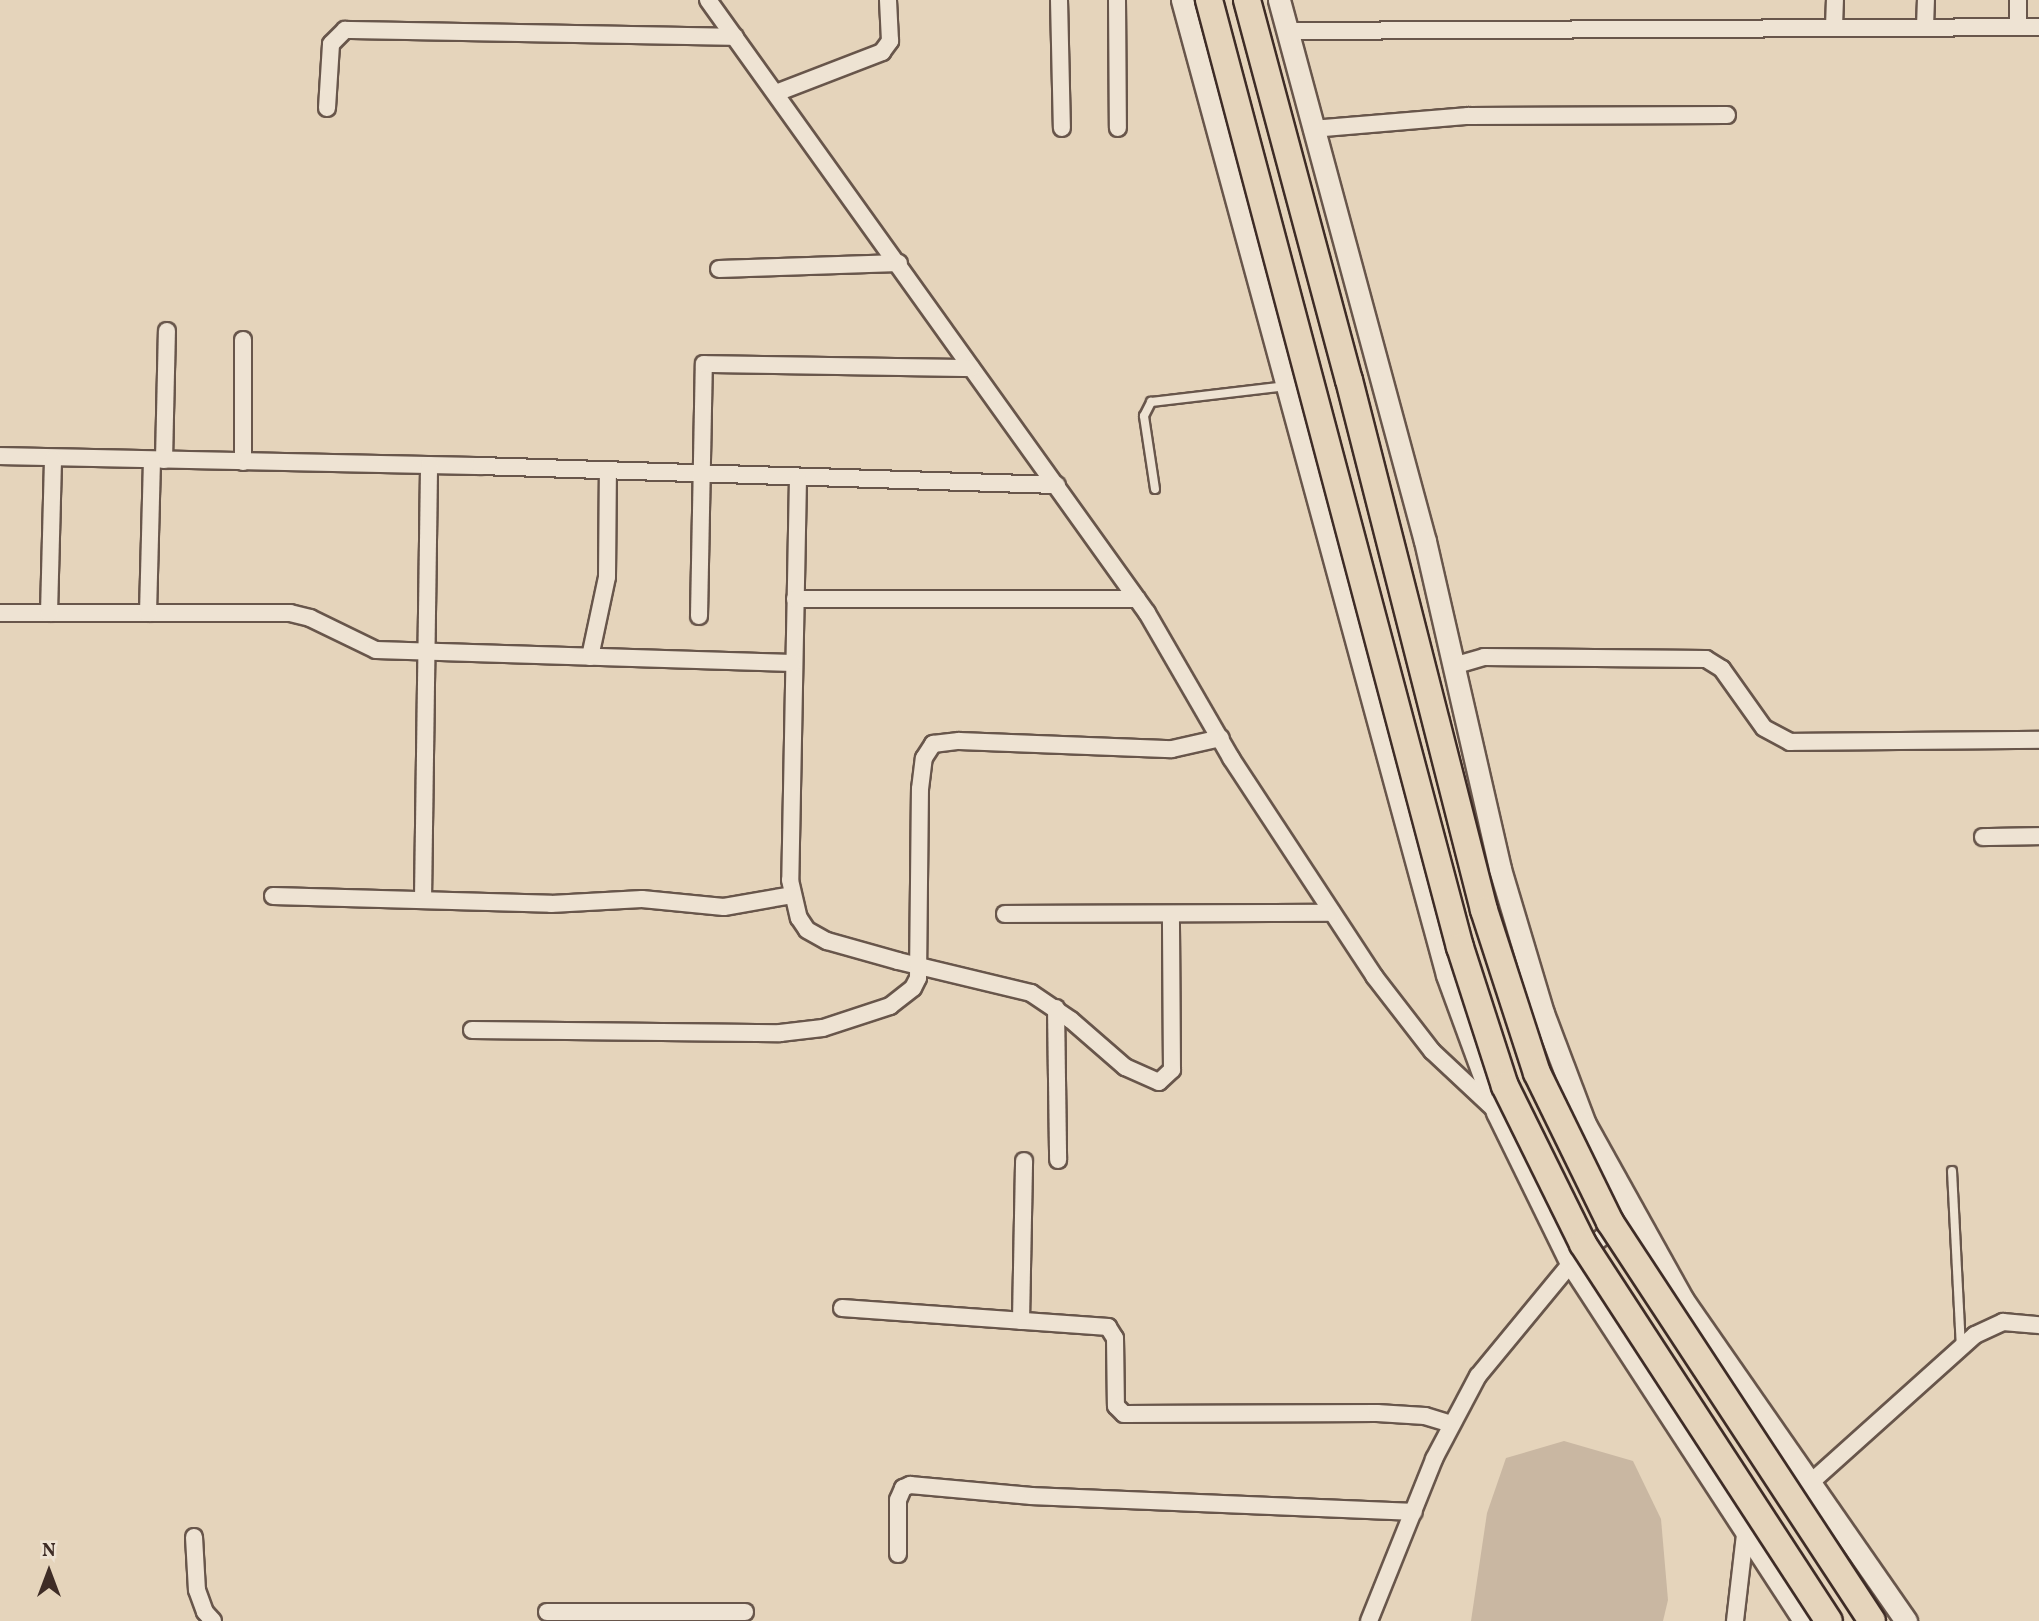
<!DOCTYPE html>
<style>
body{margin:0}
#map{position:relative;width:2039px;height:1621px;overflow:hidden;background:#e5d4bb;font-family:Vollkorn,serif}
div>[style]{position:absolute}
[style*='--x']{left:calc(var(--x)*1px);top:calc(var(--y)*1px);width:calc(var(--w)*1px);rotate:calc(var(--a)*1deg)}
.green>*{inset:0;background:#c9b7a2}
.roads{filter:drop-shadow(2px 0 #68564b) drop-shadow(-2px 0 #68564b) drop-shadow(0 2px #68564b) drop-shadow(0 -2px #68564b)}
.service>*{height:8px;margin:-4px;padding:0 4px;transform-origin:4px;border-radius:4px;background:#eee3d3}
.minor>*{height:16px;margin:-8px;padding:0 8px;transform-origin:8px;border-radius:8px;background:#eee3d3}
.secondary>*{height:21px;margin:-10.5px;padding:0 10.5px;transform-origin:10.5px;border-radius:10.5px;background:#eee3d3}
.bridges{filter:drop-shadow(2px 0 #3e2c26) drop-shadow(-2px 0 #3e2c26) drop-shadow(0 2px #3e2c26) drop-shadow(0 -2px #3e2c26)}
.trunk-bridge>*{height:26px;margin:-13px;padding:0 13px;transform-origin:13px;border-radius:13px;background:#e5d4bb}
span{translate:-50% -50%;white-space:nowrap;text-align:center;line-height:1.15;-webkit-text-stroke:5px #eee3d3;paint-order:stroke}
.north{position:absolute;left:14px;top:1537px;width:70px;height:70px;-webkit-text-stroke:5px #eee3d3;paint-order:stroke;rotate:0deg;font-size:19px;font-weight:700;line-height:28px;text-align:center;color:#3e2c26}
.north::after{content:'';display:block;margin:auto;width:24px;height:32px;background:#3e2c26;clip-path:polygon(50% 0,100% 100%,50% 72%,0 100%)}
</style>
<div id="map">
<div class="green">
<div style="clip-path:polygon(1564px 1441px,1633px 1461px,1661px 1519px,1668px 1600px,1663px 1621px,1471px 1621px,1487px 1513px,1506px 1458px)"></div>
</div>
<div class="roads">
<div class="service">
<div style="--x:1155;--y:489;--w:74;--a:-98.6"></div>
<div style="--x:1144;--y:416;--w:16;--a:-63"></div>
<div style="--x:1151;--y:402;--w:137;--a:-6.7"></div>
<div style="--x:1952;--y:1171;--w:176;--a:87.1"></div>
</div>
<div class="minor">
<div style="--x:708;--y:0;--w:754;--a:54.39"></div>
<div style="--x:1147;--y:613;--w:168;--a:59.9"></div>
<div style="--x:1231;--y:758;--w:261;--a:56.7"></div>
<div style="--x:1374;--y:976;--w:95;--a:52.3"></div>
<div style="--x:1432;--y:1051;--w:86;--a:43.1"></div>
<div style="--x:1059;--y:0;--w:128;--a:88.7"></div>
<div style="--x:1117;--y:0;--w:128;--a:89.6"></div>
<div style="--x:2018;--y:0;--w:27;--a:90"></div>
<div style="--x:1834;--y:27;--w:27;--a:-88"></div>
<div style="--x:1925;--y:27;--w:27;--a:-88"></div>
<div style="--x:1287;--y:31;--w:752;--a:-0.3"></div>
<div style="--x:776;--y:93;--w:114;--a:-21.1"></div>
<div style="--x:882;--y:52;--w:14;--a:-54"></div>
<div style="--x:890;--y:41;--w:41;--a:-92.8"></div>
<div style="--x:327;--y:108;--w:64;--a:-86.4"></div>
<div style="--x:331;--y:44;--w:20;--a:-45"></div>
<div style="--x:345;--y:30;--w:390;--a:1"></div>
<div style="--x:1312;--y:129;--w:157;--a:-4.8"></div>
<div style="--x:1468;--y:116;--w:259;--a:-0.2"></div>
<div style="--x:719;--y:269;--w:180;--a:-1.9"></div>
<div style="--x:243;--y:340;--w:122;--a:90"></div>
<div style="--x:0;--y:456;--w:480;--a:1.2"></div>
<div style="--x:480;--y:466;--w:577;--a:1.89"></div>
<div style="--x:164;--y:460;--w:129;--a:-88.7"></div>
<div style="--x:798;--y:478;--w:402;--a:91.1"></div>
<div style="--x:790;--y:880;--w:39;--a:77"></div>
<div style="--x:799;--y:918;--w:14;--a:56"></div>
<div style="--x:807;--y:930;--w:23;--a:29"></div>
<div style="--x:827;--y:941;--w:74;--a:15.7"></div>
<div style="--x:898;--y:961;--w:137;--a:13.5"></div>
<div style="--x:1031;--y:993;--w:48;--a:34"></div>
<div style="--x:1071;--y:1020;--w:72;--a:41"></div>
<div style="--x:1125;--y:1067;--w:37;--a:24"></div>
<div style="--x:1159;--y:1082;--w:18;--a:-43"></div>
<div style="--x:1172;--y:1070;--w:156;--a:-90.4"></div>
<div style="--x:795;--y:599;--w:342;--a:0"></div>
<div style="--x:0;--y:613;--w:290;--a:0"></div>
<div style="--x:290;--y:613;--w:21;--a:14"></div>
<div style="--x:310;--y:618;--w:73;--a:25.9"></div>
<div style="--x:376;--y:650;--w:417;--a:1.8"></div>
<div style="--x:49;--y:613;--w:154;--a:-88.5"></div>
<div style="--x:148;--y:613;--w:153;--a:-88.5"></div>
<div style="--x:699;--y:616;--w:252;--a:-88.9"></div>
<div style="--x:704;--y:364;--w:267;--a:0.9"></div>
<div style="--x:590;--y:657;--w:82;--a:-78"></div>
<div style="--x:607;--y:577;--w:106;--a:-89.5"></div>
<div style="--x:1453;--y:666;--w:32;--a:-16"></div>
<div style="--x:1484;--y:657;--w:222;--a:0.5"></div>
<div style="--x:1706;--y:659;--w:19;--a:32"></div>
<div style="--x:1722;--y:669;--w:72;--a:54.6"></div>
<div style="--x:1764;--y:728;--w:30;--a:28"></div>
<div style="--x:1790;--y:742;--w:249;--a:-0.5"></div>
<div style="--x:1983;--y:837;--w:56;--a:-1"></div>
<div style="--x:273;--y:896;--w:278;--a:1.6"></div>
<div style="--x:551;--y:904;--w:91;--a:-3.1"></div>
<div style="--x:642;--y:899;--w:82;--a:5.6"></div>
<div style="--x:724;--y:907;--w:69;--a:-10"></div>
<div style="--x:423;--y:899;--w:434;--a:-89.2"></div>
<div style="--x:1005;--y:914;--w:327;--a:-0.2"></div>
<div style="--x:1056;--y:1008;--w:152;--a:89.2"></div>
<div style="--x:472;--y:1030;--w:308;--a:0.6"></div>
<div style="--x:780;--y:1033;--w:43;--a:-6.6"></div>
<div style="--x:823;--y:1028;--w:71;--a:-18.2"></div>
<div style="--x:890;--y:1006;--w:29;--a:-38"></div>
<div style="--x:913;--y:988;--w:11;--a:-63"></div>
<div style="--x:918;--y:978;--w:189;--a:-89.4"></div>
<div style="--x:920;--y:789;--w:31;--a:-83"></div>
<div style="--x:924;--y:758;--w:17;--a:-57"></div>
<div style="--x:933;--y:744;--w:26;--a:-7"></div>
<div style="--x:959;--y:741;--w:213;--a:2.2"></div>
<div style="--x:1172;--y:749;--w:50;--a:-12.7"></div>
<div style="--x:842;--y:1308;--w:267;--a:4.1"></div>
<div style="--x:1108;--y:1327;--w:13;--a:58"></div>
<div style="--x:1115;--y:1338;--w:68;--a:89.2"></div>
<div style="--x:1116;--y:1406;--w:11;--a:45"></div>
<div style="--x:1124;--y:1414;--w:253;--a:-0.2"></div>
<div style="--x:1377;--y:1413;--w:48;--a:3.6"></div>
<div style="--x:1425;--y:1416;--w:28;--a:17"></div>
<div style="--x:1021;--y:1321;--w:160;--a:-88.9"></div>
<div style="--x:1809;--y:1484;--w:223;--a:-41.9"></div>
<div style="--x:1975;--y:1335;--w:31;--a:-25"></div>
<div style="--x:2003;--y:1322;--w:36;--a:5"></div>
<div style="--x:194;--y:1537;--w:53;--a:86.8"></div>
<div style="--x:197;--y:1590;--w:23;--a:70"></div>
<div style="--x:205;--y:1612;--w:12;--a:48"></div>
<div style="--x:898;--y:1554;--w:54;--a:-90"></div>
<div style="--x:898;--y:1500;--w:13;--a:-67"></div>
<div style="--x:903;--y:1488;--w:8;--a:-23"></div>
<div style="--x:910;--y:1485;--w:122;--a:5.2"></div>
<div style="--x:1032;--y:1496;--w:382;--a:2.4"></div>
<div style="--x:547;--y:1612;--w:198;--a:0"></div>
<div style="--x:1369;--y:1621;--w:175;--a:-68.1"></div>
<div style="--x:1434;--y:1459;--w:94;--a:-62.1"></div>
<div style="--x:1478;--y:1376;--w:146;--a:-50.5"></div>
<div style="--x:1571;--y:1263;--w:62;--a:-39.8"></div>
<div style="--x:1735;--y:1621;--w:88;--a:-83.4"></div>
</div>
<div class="secondary">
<div style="--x:1182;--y:0;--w:1010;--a:74.79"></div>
<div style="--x:1447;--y:975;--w:146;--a:69.9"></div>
<div style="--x:1497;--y:1112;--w:168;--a:63.9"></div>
<div style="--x:1571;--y:1263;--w:427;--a:56.9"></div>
<div style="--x:1279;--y:0;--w:560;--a:74.9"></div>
<div style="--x:1425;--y:541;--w:336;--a:77.1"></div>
<div style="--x:1500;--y:869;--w:150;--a:73.4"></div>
<div style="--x:1543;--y:1013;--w:119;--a:69.3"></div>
<div style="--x:1585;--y:1124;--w:201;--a:60.9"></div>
<div style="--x:1683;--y:1300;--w:391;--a:55.2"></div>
</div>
</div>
<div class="bridges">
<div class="trunk-bridge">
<div style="--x:1209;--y:0;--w:980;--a:75.16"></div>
<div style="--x:1460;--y:947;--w:146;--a:72.1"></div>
<div style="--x:1505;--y:1086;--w:176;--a:63.7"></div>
<div style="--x:1583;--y:1244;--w:450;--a:56.9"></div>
<div style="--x:1247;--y:0;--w:393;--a:75"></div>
<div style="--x:1349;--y:380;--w:547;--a:75.71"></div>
<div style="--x:1484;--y:910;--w:171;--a:72"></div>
<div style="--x:1537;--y:1073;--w:166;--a:63.9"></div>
<div style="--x:1610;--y:1222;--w:477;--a:56.7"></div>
</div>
</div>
<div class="north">N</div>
</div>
